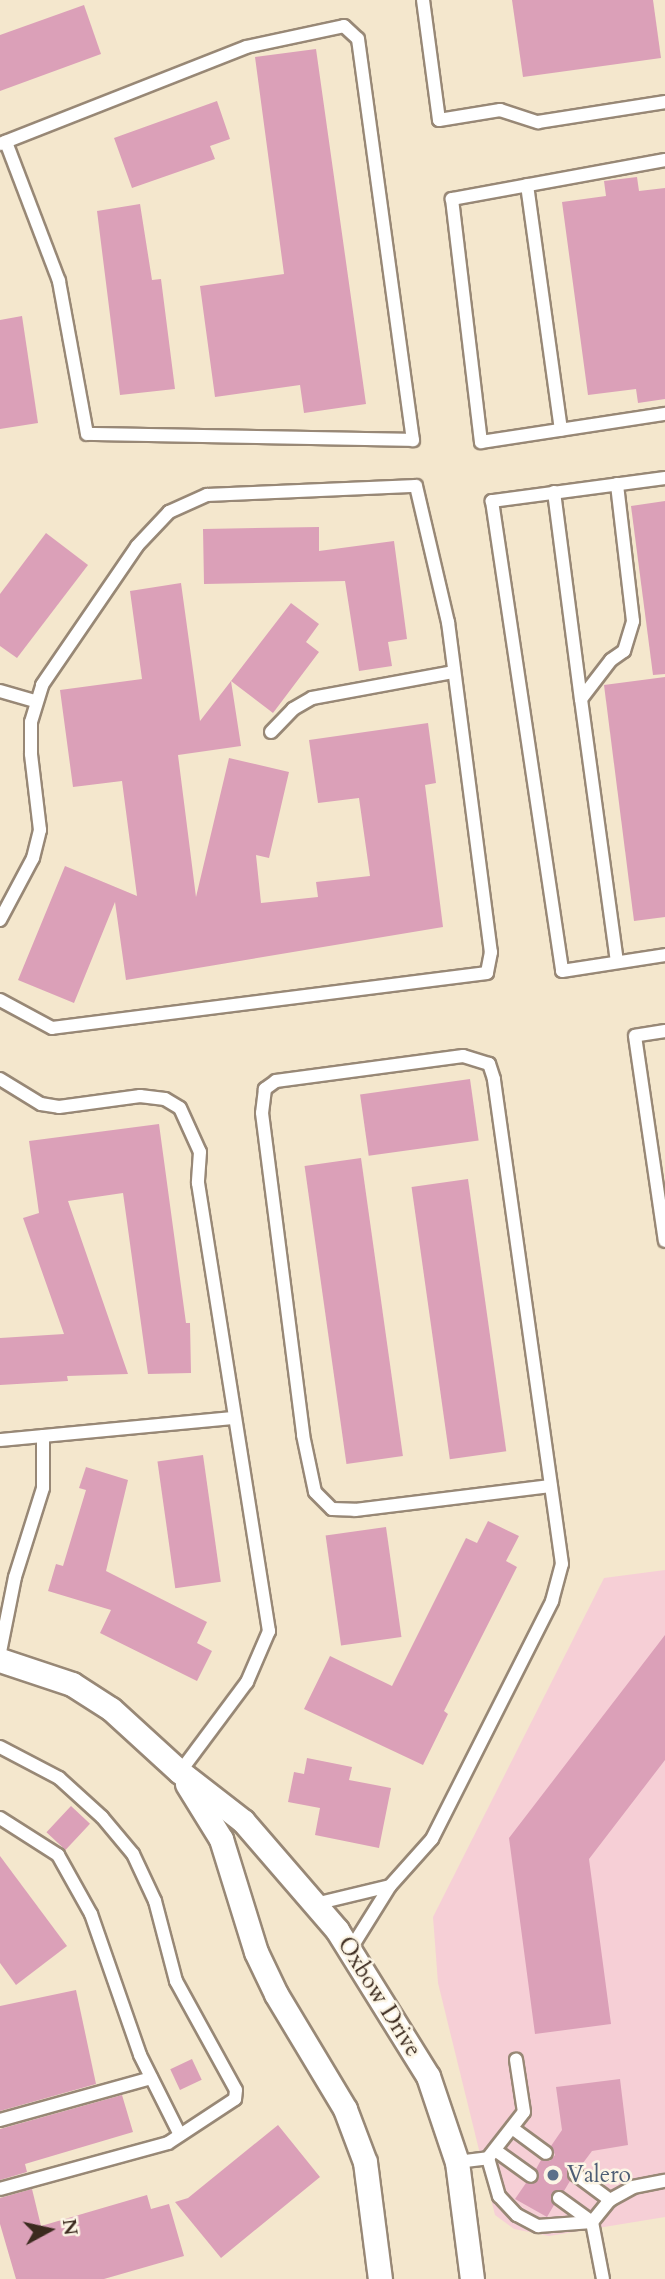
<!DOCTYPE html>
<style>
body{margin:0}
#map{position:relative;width:665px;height:2279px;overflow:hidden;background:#f4e7cd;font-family:Cardo,serif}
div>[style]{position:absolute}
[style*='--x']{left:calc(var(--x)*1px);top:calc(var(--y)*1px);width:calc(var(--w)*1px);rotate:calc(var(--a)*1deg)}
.built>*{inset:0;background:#f6cfd6}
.building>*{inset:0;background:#dba0b8;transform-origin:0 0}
.roads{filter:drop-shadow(2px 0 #988876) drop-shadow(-2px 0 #988876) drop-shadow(0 2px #988876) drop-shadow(0 -2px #988876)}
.lane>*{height:12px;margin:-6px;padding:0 6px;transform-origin:6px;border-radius:6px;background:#fff}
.street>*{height:23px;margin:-11.5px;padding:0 11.5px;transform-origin:11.5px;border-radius:11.5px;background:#fff}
.dots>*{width:19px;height:19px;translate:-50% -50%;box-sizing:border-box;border:4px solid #fcf5e5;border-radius:50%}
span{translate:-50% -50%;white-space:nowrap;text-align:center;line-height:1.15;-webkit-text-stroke:5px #fcf5e5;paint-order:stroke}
.street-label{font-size:23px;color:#3b2a1e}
.service-label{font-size:23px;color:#4e5e75}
.left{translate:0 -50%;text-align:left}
.north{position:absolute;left:14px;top:2195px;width:70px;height:70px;-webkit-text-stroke:5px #fcf5e5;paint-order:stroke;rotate:82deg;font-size:19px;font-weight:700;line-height:28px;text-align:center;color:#3b2a1e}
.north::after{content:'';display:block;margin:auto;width:24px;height:32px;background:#3b2a1e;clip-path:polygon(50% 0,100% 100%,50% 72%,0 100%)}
</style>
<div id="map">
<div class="built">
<div style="clip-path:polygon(665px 1570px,665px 2217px,549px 2236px,514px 2229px,495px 2215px,438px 1983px,433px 1917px,604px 1578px)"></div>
</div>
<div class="building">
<div style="clip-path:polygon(512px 0,653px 0,661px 58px,523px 77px)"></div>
<div style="clip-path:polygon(84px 5px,101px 54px,0 91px,0 35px)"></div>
<div style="clip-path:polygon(316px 49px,366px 404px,304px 413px,300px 385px,215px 397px,200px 286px,284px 274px,255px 57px)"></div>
<div style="clip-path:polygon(217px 101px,230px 139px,210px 146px,215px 159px,132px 188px,114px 138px)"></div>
<div style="clip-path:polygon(637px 177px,639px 191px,665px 188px,665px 399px,638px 403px,636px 389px,588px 395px,562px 202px,606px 196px,604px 181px)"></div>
<div style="clip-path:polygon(140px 204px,152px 280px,161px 279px,175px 389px,120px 395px,97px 211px)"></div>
<div style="clip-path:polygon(22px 316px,38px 423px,0 429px,0 320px)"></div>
<div style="clip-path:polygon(665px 501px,665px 674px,653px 675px,631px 506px)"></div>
<div style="clip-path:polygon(319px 527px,319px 551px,394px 541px,407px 639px,388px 642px,392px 666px,359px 671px,345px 581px,204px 584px,203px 529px)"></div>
<div style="clip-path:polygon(46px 533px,88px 565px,17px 658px,0 646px,0 594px)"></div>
<div style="clip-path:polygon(181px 583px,200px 721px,231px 681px,241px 746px,178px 755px,196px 897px,229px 758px,289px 772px,269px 858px,256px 855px,261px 903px,318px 897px,316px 882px,370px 876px,359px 798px,318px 803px,309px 740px,428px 723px,436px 783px,425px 785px,443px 927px,126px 980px,115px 902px,74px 1003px,18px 980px,65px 866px,137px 896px,122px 781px,73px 787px,60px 690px,142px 679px,130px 591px)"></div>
<div style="clip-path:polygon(291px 603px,319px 624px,306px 642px,319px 652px,273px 713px,231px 681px)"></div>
<div style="clip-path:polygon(665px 677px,665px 917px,634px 921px,604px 685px)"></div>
<div style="left:470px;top:1079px;width:62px;height:111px;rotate:82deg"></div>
<div style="clip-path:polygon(159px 1124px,186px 1323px,190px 1323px,191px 1373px,148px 1374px,123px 1193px,68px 1201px,128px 1374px,67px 1376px,68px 1381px,0 1385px,0 1338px,64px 1334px,23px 1218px,39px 1213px,29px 1141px)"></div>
<div style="left:361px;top:1158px;width:301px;height:57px;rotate:82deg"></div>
<div style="left:468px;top:1179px;width:275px;height:57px;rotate:82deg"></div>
<div style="left:203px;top:1455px;width:128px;height:46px;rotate:82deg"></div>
<div style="clip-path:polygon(86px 1467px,128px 1480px,106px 1571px,207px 1622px,197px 1643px,212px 1651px,197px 1681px,100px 1633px,111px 1610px,48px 1591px,56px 1564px,63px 1566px,86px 1490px,79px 1488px)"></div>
<div style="clip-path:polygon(488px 1521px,519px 1536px,506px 1561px,517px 1567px,444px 1711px,448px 1714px,423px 1765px,304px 1709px,330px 1656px,392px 1686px,466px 1538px,477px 1543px)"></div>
<div style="left:386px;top:1527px;width:111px;height:61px;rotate:82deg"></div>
<div style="clip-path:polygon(665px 1635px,665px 1760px,589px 1859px,611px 2024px,535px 2034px,509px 1838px)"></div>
<div style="clip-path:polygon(307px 1758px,352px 1767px,349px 1780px,391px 1788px,379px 1848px,315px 1835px,320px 1808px,288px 1802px,294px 1772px,304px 1774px)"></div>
<div style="left:71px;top:1806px;width:26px;height:36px;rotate:43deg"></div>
<div style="clip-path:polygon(0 1856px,67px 1946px,16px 1985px,0 1963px)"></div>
<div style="clip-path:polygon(76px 1990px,96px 2084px,0 2111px,0 2006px)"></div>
<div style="left:192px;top:2059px;width:23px;height:24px;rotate:65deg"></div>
<div style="clip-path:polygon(620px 2079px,628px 2145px,592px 2151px,580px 2167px,568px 2168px,570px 2181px,564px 2191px,552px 2193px,554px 2205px,547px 2217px,515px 2199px,526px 2183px,538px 2181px,536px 2169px,541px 2160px,550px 2161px,555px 2155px,551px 2146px,562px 2130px,556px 2087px)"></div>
<div style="clip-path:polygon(122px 2095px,133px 2132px,25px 2164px,27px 2172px,0 2180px,0 2129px)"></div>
<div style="clip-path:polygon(278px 2125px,320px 2177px,221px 2258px,175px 2202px,188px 2198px)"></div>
<div style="clip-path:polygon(32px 2189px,41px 2226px,147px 2195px,151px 2209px,169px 2204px,184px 2256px,104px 2279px,16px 2279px,0 2224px,0 2198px)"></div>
</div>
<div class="roads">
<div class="lane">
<div style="--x:423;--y:0;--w:121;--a:82.4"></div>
<div style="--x:439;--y:120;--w:62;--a:-9.3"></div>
<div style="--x:500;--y:110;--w:40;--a:18"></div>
<div style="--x:538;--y:122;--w:129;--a:-8.9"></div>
<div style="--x:0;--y:144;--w:264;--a:-21.5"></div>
<div style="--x:246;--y:47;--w:100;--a:-12.1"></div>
<div style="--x:344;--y:26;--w:19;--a:43"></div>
<div style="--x:358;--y:39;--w:405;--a:82.2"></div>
<div style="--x:413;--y:440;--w:326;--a:-178.9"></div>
<div style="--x:87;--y:434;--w:156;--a:-100.4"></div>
<div style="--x:59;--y:281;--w:149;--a:-110.9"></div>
<div style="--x:665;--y:160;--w:217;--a:169.6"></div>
<div style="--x:452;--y:199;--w:245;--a:83.2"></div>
<div style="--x:481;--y:442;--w:186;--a:-8.7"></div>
<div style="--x:527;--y:185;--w:247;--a:82.1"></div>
<div style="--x:665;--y:478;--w:175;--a:172.4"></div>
<div style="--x:492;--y:501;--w:475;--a:81.5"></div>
<div style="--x:562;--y:971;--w:104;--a:-8.8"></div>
<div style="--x:554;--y:492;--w:209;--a:82.6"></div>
<div style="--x:0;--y:691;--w:37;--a:16"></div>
<div style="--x:271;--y:732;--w:32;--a:-46"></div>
<div style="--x:293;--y:709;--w:22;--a:-30"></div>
<div style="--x:312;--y:698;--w:143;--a:-10.4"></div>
<div style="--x:0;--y:920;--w:70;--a:-62"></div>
<div style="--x:33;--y:858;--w:29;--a:-76"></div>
<div style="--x:40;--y:830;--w:77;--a:-96.8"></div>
<div style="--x:31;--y:754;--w:32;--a:-90"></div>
<div style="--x:31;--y:722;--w:39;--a:-73"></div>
<div style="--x:42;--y:685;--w:168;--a:-55.6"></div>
<div style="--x:137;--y:546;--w:47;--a:-46.7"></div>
<div style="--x:169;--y:512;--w:42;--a:-24.1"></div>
<div style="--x:207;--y:495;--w:209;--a:-2.5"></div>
<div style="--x:416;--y:486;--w:140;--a:76.8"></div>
<div style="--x:448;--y:622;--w:333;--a:82.6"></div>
<div style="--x:491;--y:952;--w:21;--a:101"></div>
<div style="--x:487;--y:973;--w:438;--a:172.8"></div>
<div style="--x:52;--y:1028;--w:59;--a:-151.7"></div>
<div style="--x:617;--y:962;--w:265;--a:-97.8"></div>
<div style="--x:581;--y:699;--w:49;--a:-52.4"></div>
<div style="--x:611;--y:660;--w:16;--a:-35"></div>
<div style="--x:624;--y:651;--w:31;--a:-73"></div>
<div style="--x:633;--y:621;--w:138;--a:-96.7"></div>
<div style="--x:665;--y:1031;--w:30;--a:171"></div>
<div style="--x:635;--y:1036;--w:207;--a:81.7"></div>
<div style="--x:0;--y:1079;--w:48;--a:31.4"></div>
<div style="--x:41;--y:1104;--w:18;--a:9"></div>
<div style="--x:59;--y:1107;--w:82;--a:-7.7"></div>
<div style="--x:140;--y:1096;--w:25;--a:7"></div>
<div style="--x:165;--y:1099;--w:17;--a:31"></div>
<div style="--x:180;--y:1108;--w:48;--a:65.6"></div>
<div style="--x:200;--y:1152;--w:31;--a:94"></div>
<div style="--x:198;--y:1183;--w:454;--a:81"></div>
<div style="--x:269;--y:1631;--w:56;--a:113.3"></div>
<div style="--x:247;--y:1682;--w:112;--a:126.7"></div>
<div style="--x:0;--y:1440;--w:233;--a:-5.4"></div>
<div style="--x:0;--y:1652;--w:76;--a:-78.7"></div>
<div style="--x:15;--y:1577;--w:93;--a:-72.5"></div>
<div style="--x:43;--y:1488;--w:52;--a:-90"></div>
<div style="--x:0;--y:1747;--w:67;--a:27.7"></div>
<div style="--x:59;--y:1778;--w:58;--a:42.2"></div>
<div style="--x:102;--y:1817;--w:48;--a:50"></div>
<div style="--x:133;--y:1854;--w:52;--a:64.9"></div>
<div style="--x:155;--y:1901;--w:83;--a:75.3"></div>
<div style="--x:176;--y:1981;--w:124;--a:61.2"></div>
<div style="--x:236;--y:2090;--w:9;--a:96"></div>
<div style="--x:235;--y:2099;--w:80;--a:146.7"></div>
<div style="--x:168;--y:2143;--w:174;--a:164.7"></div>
<div style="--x:0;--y:1818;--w:69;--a:32.5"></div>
<div style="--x:58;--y:1855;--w:68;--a:60.8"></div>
<div style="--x:91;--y:1914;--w:149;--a:70.8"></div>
<div style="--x:140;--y:2055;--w:89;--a:63.4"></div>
<div style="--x:315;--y:1904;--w:77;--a:-13.5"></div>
<div style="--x:350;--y:1950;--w:75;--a:-58"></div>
<div style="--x:390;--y:1886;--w:63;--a:-48.2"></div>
<div style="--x:432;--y:1839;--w:267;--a:-63.2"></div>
<div style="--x:552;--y:1601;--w:38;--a:-75"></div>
<div style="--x:562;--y:1564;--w:490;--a:-98"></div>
<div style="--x:494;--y:1079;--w:16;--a:-108"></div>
<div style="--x:489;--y:1064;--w:27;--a:-163"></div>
<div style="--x:463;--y:1056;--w:189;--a:172.4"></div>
<div style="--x:276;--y:1081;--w:14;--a:144"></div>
<div style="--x:265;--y:1089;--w:24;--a:97"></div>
<div style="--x:262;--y:1113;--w:325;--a:82.7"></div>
<div style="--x:303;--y:1435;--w:58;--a:78.1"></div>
<div style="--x:315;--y:1492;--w:24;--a:45"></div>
<div style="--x:332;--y:1509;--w:23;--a:2"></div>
<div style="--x:355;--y:1510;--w:197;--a:-7"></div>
<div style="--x:0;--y:2120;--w:157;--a:-15.5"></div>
<div style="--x:512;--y:2128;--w:42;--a:36.3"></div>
<div style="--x:495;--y:2150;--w:44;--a:35.8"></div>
<div style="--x:488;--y:2158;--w:58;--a:-52"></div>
<div style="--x:524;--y:2112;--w:53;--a:-98.7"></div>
<div style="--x:457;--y:2162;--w:31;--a:-7"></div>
<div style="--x:488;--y:2158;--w:40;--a:74"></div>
<div style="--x:499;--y:2196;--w:26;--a:47"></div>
<div style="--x:517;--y:2215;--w:24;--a:28"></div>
<div style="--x:538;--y:2226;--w:54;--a:-4.2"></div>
<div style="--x:592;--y:2222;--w:28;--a:-51"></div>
<div style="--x:610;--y:2200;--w:26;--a:-29"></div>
<div style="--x:633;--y:2187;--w:33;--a:-11"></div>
<div style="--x:575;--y:2174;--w:44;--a:36.6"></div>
<div style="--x:559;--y:2198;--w:41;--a:36"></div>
<div style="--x:592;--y:2222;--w:58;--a:79.1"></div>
</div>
<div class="street">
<div style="--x:0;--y:1660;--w:76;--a:18.4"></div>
<div style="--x:72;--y:1684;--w:46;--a:32.7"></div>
<div style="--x:111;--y:1709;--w:93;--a:42.4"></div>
<div style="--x:180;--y:1772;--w:80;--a:37.9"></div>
<div style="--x:243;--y:1821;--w:144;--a:49.2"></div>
<div style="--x:337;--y:1930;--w:172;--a:58.1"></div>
<div style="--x:428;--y:2076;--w:91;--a:71.4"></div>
<div style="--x:457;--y:2162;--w:118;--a:82.7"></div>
<div style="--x:187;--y:1784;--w:65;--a:58.3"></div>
<div style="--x:221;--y:1839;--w:118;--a:72.8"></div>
<div style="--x:256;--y:1952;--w:47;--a:64.5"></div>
<div style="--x:276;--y:1994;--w:134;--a:59"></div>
<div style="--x:345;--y:2109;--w:57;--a:69.3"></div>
<div style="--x:365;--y:2162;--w:118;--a:82.7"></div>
</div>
</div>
<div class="dots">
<div style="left:553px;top:2175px;background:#5c6f8a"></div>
</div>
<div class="street-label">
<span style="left:379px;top:1997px;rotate:58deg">Oxbow Drive</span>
</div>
<div class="service-label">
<span class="left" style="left:567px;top:2175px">Valero</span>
</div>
<div class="north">N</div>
</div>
